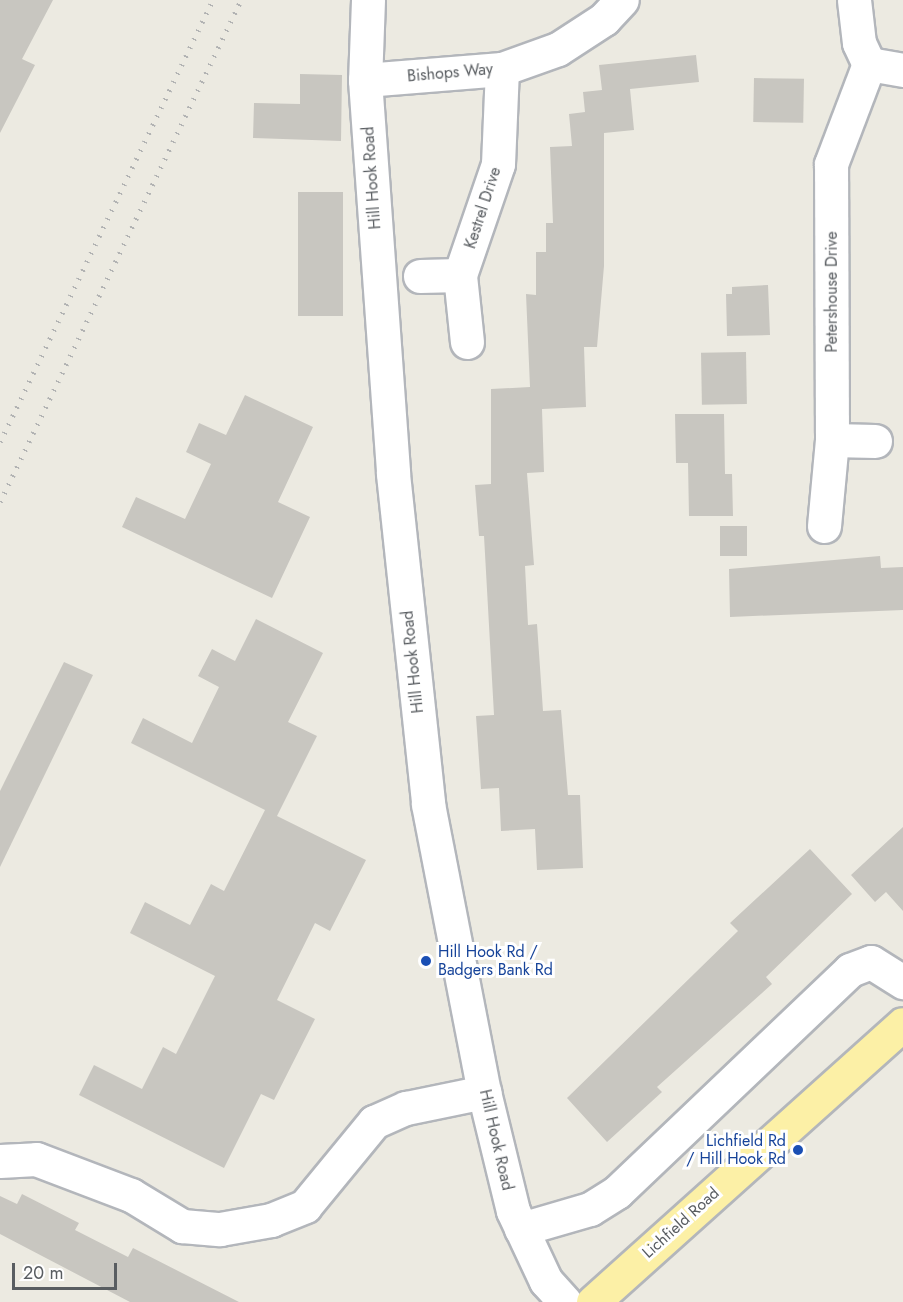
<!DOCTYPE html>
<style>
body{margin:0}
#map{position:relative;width:903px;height:1302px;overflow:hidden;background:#eceae1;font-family:Jost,sans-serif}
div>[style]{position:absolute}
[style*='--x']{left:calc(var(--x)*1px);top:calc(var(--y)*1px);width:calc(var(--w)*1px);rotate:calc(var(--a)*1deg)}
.building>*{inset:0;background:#c8c6c0;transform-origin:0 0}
.roads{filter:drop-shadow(2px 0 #b3b6bb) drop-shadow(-2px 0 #b3b6bb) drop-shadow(0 2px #b3b6bb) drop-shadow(0 -2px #b3b6bb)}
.minor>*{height:33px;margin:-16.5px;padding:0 16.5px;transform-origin:16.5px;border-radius:16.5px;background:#fff}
.major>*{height:33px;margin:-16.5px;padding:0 16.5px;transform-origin:16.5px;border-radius:16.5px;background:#fcf0a6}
.rail>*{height:4.5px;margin-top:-2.25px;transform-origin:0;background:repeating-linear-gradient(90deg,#b2b3b3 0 1.5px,transparent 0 9.5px)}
.dots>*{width:16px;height:16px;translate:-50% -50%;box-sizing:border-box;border:3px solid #fff;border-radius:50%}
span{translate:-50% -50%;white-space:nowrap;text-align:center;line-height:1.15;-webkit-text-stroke:6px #fff;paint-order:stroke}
.street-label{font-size:16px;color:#595d61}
.transit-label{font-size:16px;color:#164399}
.left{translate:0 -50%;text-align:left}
.right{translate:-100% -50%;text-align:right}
.scale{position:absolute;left:12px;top:1263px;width:105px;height:27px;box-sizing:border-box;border:3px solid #595d61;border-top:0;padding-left:8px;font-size:18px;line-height:21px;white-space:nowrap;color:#595d61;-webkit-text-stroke:4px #fff;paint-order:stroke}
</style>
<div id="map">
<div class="building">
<div style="clip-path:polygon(0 0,53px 0,22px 59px,35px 65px,0 133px)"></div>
<div style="clip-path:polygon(696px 55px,699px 82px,630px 89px,634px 130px,604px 133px,604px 266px,597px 347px,584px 347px,586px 407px,542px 409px,544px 472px,527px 473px,534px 565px,525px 566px,528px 625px,537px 624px,543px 711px,561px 710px,568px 795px,580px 795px,583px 868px,537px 870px,535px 829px,501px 831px,499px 788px,481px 789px,476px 716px,494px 715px,484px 536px,479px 536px,475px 485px,491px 484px,491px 389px,530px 387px,526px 294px,536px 295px,536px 252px,546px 252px,546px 223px,553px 223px,550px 147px,572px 146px,569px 114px,585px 112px,583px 92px,602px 90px,599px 65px)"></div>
<div style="clip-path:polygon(300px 74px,342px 75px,341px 141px,253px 138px,254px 103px,300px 104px)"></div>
<div style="left:754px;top:78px;width:50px;height:44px;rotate:1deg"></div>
<div style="left:298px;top:192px;width:45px;height:124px"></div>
<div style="clip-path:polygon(768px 285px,770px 335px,727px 336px,726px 294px,732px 294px,732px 287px)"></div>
<div style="left:746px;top:352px;width:52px;height:45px;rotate:89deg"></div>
<div style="clip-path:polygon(245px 395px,313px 427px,278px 502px,310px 517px,272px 598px,122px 527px,136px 497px,185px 519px,211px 464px,186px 452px,199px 423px,226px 435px)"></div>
<div style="clip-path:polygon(675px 414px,724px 414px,725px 474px,732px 474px,733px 516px,689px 516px,688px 463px,676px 463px)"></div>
<div style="left:720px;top:526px;width:27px;height:30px"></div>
<div style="clip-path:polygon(880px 556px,881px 568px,903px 567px,903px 610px,730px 617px,729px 569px)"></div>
<div style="clip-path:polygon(256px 619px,323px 653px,288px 722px,317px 736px,277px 816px,366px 860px,330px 931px,315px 923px,277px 1000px,315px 1019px,274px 1100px,261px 1094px,224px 1168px,79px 1095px,94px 1065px,142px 1089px,163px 1047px,176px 1054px,215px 976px,130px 933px,145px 902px,190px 925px,211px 884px,224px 891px,265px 810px,131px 743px,143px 718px,192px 743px,219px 687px,198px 676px,212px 649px,235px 661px)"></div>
<div style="clip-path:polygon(64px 662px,93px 675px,0 867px,0 791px)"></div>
<div style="clip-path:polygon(903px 827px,903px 911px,886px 892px,875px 902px,851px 875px)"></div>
<div style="clip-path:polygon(810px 849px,852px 894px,766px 977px,772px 984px,657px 1087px,662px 1092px,607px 1142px,567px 1098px,738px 931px,730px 923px)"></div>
<div style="clip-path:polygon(22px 1194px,79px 1223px,75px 1230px,128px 1257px,133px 1248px,239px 1302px,130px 1302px,0 1234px,0 1196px,17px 1204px)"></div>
</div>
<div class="roads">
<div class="minor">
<div style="--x:368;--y:0;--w:80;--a:92.1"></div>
<div style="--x:365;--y:80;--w:395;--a:85.9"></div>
<div style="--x:393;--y:474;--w:332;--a:83.9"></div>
<div style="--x:428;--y:804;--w:293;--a:79"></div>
<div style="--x:484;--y:1092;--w:122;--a:76.3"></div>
<div style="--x:513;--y:1211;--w:77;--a:64.8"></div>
<div style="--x:546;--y:1281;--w:28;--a:48"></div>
<div style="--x:854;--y:0;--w:43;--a:83.4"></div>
<div style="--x:859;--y:43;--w:23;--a:65"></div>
<div style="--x:869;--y:64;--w:35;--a:10"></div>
<div style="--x:365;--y:80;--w:137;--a:-4.6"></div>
<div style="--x:502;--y:69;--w:59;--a:-19.7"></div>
<div style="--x:558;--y:49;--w:55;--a:-33.1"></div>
<div style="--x:604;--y:19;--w:26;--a:-47"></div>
<div style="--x:420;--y:276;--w:40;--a:-1.4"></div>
<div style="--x:467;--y:342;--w:67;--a:-96"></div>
<div style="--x:460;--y:275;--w:117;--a:-71.1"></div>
<div style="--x:498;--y:164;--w:95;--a:-87.6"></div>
<div style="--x:832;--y:440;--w:43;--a:1.3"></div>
<div style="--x:824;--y:526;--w:86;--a:-84.7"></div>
<div style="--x:832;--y:440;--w:276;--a:-90.2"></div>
<div style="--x:831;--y:164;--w:107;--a:-69.2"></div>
<div style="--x:0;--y:1161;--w:36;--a:-3"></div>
<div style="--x:36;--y:1159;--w:102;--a:20.8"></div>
<div style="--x:131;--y:1195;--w:60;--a:31.3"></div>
<div style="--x:182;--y:1226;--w:38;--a:5"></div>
<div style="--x:220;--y:1229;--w:52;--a:-10"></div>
<div style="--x:271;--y:1220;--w:37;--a:-22"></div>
<div style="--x:305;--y:1206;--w:109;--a:-50.6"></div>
<div style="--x:374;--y:1122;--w:35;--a:-24"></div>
<div style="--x:406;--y:1108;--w:80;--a:-11.6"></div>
<div style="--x:521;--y:1229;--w:72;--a:-16.2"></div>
<div style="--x:590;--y:1209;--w:32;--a:-32"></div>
<div style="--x:617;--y:1192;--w:322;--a:-43.6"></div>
<div style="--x:850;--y:970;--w:22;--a:-21"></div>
<div style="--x:871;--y:962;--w:38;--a:32"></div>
</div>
<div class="major">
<div style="--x:593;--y:1302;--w:416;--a:-41.9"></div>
</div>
</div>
<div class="rail">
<div style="--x:0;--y:442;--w:491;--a:-64.3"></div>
<div style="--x:0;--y:502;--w:557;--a:-64.36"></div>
</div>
<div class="dots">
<div style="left:426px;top:961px;background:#1a4fb4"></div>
<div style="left:798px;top:1150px;background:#1a4fb4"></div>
</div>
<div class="street-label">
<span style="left:450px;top:73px;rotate:-5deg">Bishops Way</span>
<span style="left:372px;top:178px;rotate:-94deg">Hill Hook Road</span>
<span style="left:483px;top:208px;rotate:-72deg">Kestrel Drive</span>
<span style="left:832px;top:292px;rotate:-90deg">Petershouse Drive</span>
<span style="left:413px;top:662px;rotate:-96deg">Hill Hook Road</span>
<span style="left:496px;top:1140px;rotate:77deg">Hill Hook Road</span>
<span style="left:681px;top:1223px;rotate:-42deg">Lichfield Road</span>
</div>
<div class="transit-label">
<span class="left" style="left:438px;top:961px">Hill Hook Rd /<br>Badgers Bank Rd</span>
<span class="right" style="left:786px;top:1150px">Lichfield Rd<br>/ Hill Hook Rd</span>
</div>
<div class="scale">20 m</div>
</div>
